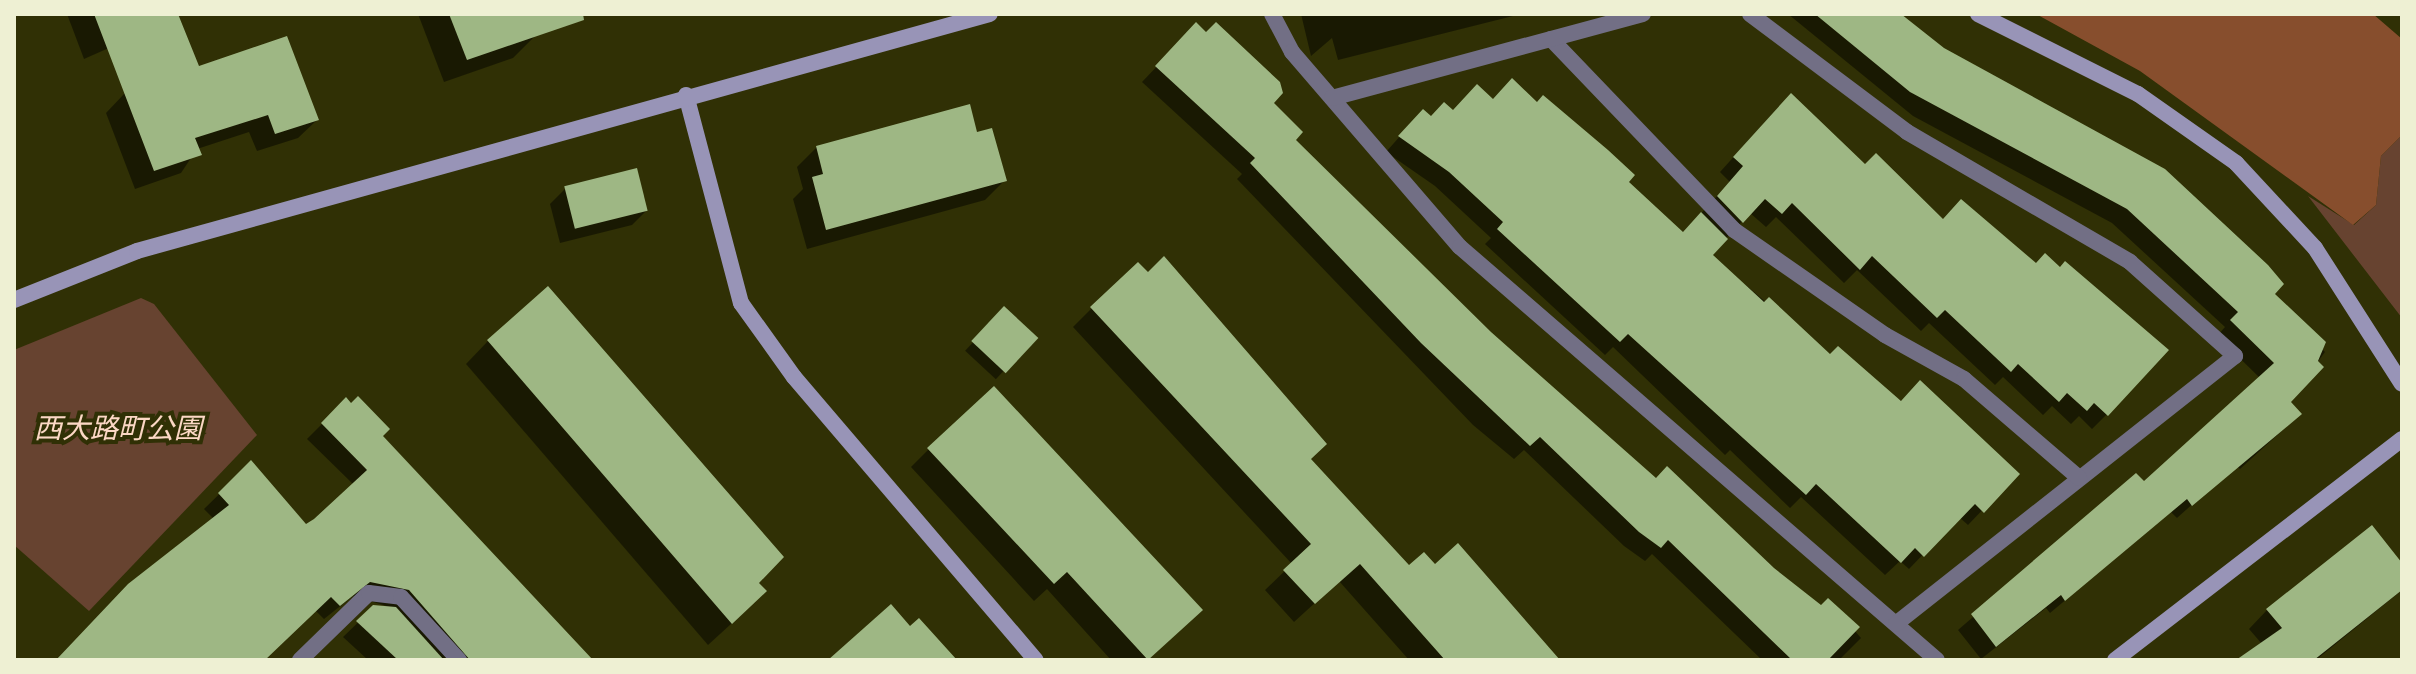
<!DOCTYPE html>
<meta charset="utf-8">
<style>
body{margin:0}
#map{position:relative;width:2416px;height:674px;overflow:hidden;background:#303005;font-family:"PT Serif","Noto Sans JP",serif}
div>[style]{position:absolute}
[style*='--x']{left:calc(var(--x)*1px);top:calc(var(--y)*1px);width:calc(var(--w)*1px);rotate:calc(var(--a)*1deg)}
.green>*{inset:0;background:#674330}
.forest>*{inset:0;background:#874e2d}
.shadow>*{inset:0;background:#0007;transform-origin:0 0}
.building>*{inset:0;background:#9eb784;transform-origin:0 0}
.street>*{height:16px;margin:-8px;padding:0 8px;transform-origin:8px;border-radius:8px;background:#726f85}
.secondary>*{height:16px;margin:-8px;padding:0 8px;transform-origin:8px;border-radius:8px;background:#9894b7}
span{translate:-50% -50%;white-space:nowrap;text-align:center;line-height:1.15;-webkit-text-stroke:8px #303005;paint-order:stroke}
.park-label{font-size:28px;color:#fcd8c5;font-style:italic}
.frame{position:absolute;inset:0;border:16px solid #eef0d3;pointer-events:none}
</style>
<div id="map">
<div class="green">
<div style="clip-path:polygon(2402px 135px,2402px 318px,2308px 196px,2354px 225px,2376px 205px,2381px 156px)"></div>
<div style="clip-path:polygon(141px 298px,154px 304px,257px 435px,89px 611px,14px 545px,14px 350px)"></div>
</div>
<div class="forest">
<div style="clip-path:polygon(2036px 14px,2373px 14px,2402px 39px,2402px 135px,2381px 156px,2376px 205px,2353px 225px,2140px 71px)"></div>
</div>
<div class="shadow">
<div style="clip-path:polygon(67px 14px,168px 14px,154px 28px,84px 59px)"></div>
<div style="clip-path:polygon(418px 14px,528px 14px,536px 35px,513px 58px,444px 82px)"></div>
<div style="clip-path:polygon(1301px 14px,1521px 14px,1338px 60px,1332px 38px,1311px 56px)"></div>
<div style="clip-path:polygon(1788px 14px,1885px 14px,2272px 294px,2325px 352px,2288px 402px,2285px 428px,2240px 469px,2236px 465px,2177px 518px,2171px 512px,2050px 613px,2046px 608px,1981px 659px,1958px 630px,2136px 476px,2144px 484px,2260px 378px,2217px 336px,2225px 327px,2112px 223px,1913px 116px)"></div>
<div style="clip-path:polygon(286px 39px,317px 120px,298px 138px,257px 151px,249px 132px,197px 149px,181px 173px,135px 189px,106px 113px,124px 94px)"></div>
<div style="clip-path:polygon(1182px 40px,1271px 103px,1293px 140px,1490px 333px,1656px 481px,1821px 608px,1828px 600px,1861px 638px,1839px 660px,1762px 660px,1652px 554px,1645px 561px,1624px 546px,1524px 450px,1514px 459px,1473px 425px,1237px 179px,1242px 174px,1142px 82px)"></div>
<div style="clip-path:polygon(1492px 101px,1626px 182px,1682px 234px,1730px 182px,1720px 172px,1776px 110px,2107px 414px,2092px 429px,2079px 416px,2071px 424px,2052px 406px,2043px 415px,2003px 377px,1995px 385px,1929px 323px,1921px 331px,1857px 270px,1844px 283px,1776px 217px,1766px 227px,1750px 213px,1710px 255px,1830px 356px,2017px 474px,1968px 525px,1959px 517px,1909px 569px,1900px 561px,1885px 575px,1801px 497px,1790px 508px,1730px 450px,1725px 455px,1613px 347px,1605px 355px,1485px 244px,1491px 238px,1435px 186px,1386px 152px,1409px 126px)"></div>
<div style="clip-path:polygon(976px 134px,1005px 180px,985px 200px,807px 249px,793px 199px,803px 189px,797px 167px,817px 147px)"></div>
<div style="clip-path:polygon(565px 189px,646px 211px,632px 225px,560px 243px,550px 204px)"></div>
<div style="clip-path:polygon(1092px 308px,1309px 460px,1408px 568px,1435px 567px,1557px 660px,1409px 660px,1339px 581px,1294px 622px,1265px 590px,1292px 564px,1073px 327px)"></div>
<div style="left:1004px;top:309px;width:42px;height:57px;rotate:43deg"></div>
<div style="clip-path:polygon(488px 341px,756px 583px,742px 614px,708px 645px,466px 364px)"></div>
<div style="clip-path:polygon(346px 400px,590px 660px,368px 660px,343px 637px,374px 607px,400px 610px,353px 596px,324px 619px,315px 610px,262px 660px,61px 660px,214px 519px,204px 509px,251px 463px,305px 526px,315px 521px,354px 485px,307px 439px)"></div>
<div style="clip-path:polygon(929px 449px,1182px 628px,1147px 660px,1111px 660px,1047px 589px,1034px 601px,911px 467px)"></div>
<div style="clip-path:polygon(2402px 567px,2402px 590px,2316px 660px,2240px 660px,2262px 644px,2249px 629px,2267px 610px)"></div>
</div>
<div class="building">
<div style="clip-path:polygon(94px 14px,178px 14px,199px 66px,287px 36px,319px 120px,275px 134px,268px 115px,195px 138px,202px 155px,154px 171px)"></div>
<div style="clip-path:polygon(449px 14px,583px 14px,584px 20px,467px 60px)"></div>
<div style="clip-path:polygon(1815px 14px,1901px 14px,1944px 48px,2165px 169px,2268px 265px,2284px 284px,2275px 294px,2326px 342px,2318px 361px,2324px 367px,2291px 402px,2302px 414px,2192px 506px,2187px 499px,2065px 601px,2061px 595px,1996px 647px,1971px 614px,2136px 473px,2144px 481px,2274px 363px,2230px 320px,2238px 312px,2127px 209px,1910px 92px)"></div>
<div style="clip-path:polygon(1196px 22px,1206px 32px,1216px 22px,1280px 82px,1283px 93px,1274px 103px,1303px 132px,1296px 140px,1491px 332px,1656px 478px,1667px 466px,1774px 568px,1821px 605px,1828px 598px,1860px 627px,1828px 660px,1792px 660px,1668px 540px,1661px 548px,1639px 532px,1540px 437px,1530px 446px,1421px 343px,1250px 163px,1255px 158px,1155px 66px)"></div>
<div style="clip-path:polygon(1512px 78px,1537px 102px,1543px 95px,1608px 150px,1635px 175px,1629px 182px,1683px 232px,1701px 212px,1728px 239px,1713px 255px,1764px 302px,1769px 297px,1830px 354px,1838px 346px,1901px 401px,1920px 380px,2020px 474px,1984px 513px,1975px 504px,1924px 557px,1915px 548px,1901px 563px,1816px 484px,1806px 495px,1628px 334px,1620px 342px,1497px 229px,1503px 222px,1449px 172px,1398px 136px,1423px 109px,1431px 116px,1444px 102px,1453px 110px,1477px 84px,1493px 99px)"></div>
<div style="clip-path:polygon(1791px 93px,1865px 164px,1876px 153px,1943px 219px,1961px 199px,2036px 263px,2045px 253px,2060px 267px,2065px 261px,2169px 350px,2108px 416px,2094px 403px,2087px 411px,2067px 393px,2059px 402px,2018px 364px,2011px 372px,1945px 310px,1937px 318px,1872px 256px,1860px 270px,1792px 203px,1782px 214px,1765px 199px,1743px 223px,1717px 196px,1743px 166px,1733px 157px)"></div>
<div style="clip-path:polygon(970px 104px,977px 132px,992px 128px,1007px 181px,826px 230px,812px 177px,823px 174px,816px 146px)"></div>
<div style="left:637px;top:168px;width:44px;height:75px;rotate:76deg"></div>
<div style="clip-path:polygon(1164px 256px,1327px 444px,1311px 459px,1409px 565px,1424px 552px,1435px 564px,1458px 543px,1560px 660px,1445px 660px,1360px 564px,1315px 604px,1283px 570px,1311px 544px,1090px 307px,1138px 262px,1148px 272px)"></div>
<div style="clip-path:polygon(548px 286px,784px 557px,759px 583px,767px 591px,732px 624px,487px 340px)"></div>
<div style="left:1004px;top:306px;width:47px;height:48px;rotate:43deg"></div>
<div style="clip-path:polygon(994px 386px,1203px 610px,1148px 660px,1067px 572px,1054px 584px,927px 448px)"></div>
<div style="clip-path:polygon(358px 396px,390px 429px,383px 436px,593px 660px,470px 660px,409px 590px,370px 582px,340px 606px,331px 597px,265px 660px,56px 660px,128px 584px,229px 505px,218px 493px,251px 460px,306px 524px,314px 519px,367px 470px,321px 423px,346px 397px,351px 403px)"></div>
<div style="clip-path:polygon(2372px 525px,2402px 563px,2402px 590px,2314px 660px,2236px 660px,2282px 628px,2266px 609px)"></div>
<div style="clip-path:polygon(891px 604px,910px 626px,919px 618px,957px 660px,828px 660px)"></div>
<div style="clip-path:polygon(373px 605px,396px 607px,444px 660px,398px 660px,356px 621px)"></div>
</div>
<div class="street">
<div style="--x:1272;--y:14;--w:43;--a:62.2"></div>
<div style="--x:1292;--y:52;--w:257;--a:49.3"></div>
<div style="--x:1460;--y:247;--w:631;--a:40.89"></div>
<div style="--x:1750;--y:14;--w:196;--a:36.9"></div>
<div style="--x:1907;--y:132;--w:258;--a:30.2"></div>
<div style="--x:2130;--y:262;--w:141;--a:41.8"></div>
<div style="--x:2235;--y:356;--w:432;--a:141.7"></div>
<div style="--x:1551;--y:39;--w:265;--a:46.2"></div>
<div style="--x:1734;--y:230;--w:184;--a:34.8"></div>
<div style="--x:1885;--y:335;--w:90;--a:29.1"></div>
<div style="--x:1964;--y:379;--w:152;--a:40.7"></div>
<div style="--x:1332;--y:98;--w:322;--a:-15.1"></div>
<div style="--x:300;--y:660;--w:96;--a:-44.2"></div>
<div style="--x:369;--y:593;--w:32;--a:7"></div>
<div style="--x:401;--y:597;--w:86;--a:47.4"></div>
</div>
<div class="secondary">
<div style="--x:1978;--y:14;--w:179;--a:26.6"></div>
<div style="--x:2138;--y:94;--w:120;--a:35.1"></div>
<div style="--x:2236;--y:163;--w:116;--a:47.1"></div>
<div style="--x:2315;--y:248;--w:161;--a:57.4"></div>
<div style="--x:686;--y:95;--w:215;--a:75.2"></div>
<div style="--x:741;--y:303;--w:91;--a:54.4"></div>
<div style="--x:794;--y:377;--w:372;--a:49.5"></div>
<div style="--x:14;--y:300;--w:132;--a:-21.7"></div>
<div style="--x:137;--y:251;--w:885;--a:-15.53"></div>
<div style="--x:2115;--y:660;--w:362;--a:-37.6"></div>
</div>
<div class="park-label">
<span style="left:118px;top:428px">西大路町公園</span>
</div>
<div class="frame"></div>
</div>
